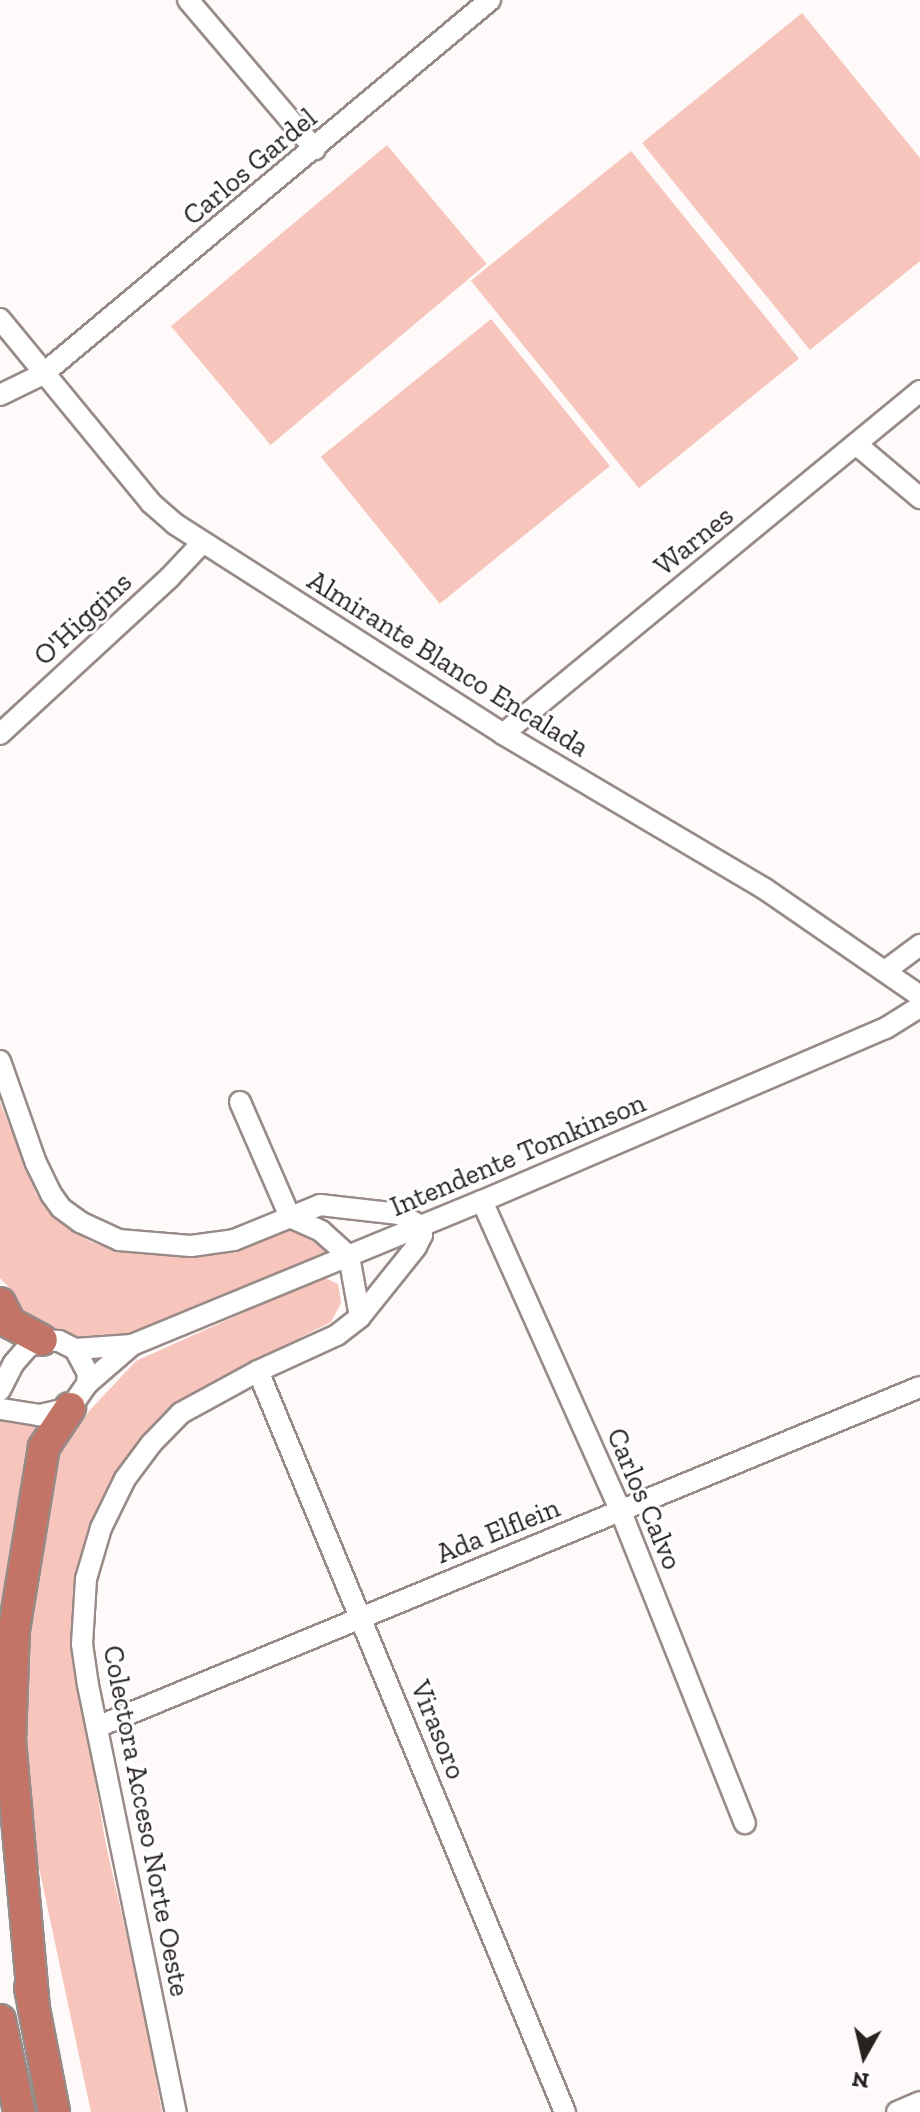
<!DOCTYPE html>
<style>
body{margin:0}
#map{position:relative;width:920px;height:2112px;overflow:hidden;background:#fdfaf9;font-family:"Zilla Slab",serif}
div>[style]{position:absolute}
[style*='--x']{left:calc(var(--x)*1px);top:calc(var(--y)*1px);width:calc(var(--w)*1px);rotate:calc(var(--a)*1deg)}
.green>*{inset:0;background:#f7c5bb;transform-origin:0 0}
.roads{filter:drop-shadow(2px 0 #988a87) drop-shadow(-2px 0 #988a87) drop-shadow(0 2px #988a87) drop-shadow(0 -2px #988a87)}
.minor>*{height:20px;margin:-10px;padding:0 10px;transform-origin:10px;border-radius:10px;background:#fff}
.highway>*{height:30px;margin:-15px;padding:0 15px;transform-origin:15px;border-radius:15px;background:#c37466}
span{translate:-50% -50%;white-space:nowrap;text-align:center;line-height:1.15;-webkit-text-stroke:6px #fff;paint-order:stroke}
.street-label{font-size:28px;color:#272120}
.north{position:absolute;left:824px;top:2016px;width:80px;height:80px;-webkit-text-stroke:6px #fff;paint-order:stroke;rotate:188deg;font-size:22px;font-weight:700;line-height:32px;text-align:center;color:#272120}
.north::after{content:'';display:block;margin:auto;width:28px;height:36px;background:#272120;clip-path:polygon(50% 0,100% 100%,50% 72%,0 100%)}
</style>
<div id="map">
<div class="green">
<div style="clip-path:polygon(802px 13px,920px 158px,920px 261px,810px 350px,642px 143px)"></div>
<div style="left:387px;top:145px;width:155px;height:282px;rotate:50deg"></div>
<div style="left:631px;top:151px;width:267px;height:206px;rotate:51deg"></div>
<div style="left:491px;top:319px;width:189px;height:219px;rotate:51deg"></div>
<div style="clip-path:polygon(0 1102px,36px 1193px,53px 1218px,91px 1242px,120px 1251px,153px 1249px,315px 1216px,324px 1224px,332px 1248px,330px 1258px,144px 1332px,95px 1343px,27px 1324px,9px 1287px,0 1278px)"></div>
<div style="clip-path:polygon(323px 1277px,338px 1284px,341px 1303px,331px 1322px,181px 1399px,129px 1456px,92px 1523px,73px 1613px,80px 1692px,106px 1845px,143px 2007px,162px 2112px,91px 2112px,28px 1816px,19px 1734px,24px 1629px,55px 1460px,90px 1410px,136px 1361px)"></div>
<div style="clip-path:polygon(0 1415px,40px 1422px,26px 1451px,27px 1476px,0 1715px)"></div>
</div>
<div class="roads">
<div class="minor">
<div style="--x:188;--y:0;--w:196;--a:49.6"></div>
<div style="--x:0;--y:319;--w:238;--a:50.6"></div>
<div style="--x:151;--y:503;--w:32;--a:41"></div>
<div style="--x:175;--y:524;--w:389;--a:32.6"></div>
<div style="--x:503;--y:734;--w:304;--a:30.6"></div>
<div style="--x:765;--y:889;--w:188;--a:34.6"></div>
<div style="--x:0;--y:395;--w:48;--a:-26"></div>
<div style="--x:43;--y:374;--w:583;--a:-39.92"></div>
<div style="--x:856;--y:444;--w:84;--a:40.2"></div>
<div style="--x:0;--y:734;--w:231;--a:-42.7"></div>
<div style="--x:170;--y:577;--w:47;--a:-46.7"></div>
<div style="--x:503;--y:734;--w:540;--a:-39.44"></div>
<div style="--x:885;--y:971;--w:44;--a:-36.6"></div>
<div style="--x:0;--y:1061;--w:108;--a:70.6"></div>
<div style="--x:36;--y:1163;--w:34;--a:64"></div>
<div style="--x:51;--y:1194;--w:17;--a:54"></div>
<div style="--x:61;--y:1208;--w:24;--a:36"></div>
<div style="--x:80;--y:1222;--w:43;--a:24.8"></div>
<div style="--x:119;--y:1240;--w:72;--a:4.8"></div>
<div style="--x:191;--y:1246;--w:43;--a:-7.9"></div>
<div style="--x:234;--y:1240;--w:93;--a:-22.1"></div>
<div style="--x:320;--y:1205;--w:80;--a:6.5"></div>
<div style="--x:399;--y:1214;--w:25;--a:29"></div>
<div style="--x:421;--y:1226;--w:9;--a:84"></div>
<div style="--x:422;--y:1235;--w:13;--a:117"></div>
<div style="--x:416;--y:1247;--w:90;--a:128.7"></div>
<div style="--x:360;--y:1317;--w:29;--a:142"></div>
<div style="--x:337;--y:1335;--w:87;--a:155.5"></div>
<div style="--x:258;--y:1371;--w:88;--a:151.4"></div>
<div style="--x:181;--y:1413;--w:43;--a:134.1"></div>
<div style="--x:151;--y:1444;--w:44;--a:126.6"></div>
<div style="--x:125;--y:1479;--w:55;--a:116.1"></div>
<div style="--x:101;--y:1528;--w:53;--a:106.4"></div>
<div style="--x:86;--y:1579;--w:65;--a:93.5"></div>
<div style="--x:82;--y:1644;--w:41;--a:81.7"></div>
<div style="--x:88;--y:1685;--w:436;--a:78.4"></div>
<div style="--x:240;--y:1102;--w:125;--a:66.5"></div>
<div style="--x:290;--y:1217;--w:34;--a:24"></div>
<div style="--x:321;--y:1231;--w:38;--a:42"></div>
<div style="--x:349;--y:1256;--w:62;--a:79.8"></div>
<div style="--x:482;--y:1201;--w:341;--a:65.9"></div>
<div style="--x:621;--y:1512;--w:335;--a:68.3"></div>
<div style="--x:75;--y:1349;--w:57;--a:-4"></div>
<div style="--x:258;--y:1371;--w:802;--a:67.5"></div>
<div style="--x:87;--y:1384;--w:60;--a:-40.9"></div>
<div style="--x:132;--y:1345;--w:378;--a:-22.4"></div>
<div style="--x:482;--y:1201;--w:439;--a:-23.2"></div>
<div style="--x:886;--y:1028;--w:40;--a:-32"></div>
<div style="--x:0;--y:1390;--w:30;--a:-63"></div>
<div style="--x:14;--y:1363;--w:21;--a:-49"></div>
<div style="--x:28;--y:1347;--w:16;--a:-27"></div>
<div style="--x:42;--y:1340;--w:17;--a:3"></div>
<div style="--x:59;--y:1341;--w:18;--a:27"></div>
<div style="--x:75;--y:1349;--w:27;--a:62"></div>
<div style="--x:88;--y:1373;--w:11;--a:95"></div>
<div style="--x:87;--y:1384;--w:29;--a:125"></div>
<div style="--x:70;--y:1408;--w:32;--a:167"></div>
<div style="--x:39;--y:1415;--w:39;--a:-171"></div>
<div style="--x:97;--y:1727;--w:890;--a:-22.45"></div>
<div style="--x:897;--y:2112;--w:25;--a:-23"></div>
</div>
<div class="highway">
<div style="--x:0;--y:1303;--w:22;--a:63"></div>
<div style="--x:10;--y:1323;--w:36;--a:28"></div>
<div style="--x:30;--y:1988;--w:126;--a:79"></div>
<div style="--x:34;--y:2009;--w:268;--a:-95.1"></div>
<div style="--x:10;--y:1742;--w:112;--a:-88"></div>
<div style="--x:14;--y:1630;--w:185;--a:-80.7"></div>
<div style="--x:44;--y:1447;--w:47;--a:-56.3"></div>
<div style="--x:0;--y:2020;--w:94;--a:78.3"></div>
</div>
</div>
<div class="street-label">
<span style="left:250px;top:167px;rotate:-40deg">Carlos Gardel</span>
<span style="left:694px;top:541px;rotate:-39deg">Warnes</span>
<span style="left:83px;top:619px;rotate:-43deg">O'Higgins</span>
<span style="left:448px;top:664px;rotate:32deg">Almirante Blanco Encalada</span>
<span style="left:518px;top:1155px;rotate:-23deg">Intendente Tomkinson</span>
<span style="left:644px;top:1499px;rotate:67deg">Carlos Calvo</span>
<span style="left:498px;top:1531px;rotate:-22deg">Ada Elflein</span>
<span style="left:438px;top:1730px;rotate:68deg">Virasoro</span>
<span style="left:146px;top:1821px;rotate:79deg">Colectora Acceso Norte Oeste</span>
</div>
<div class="north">N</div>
</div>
